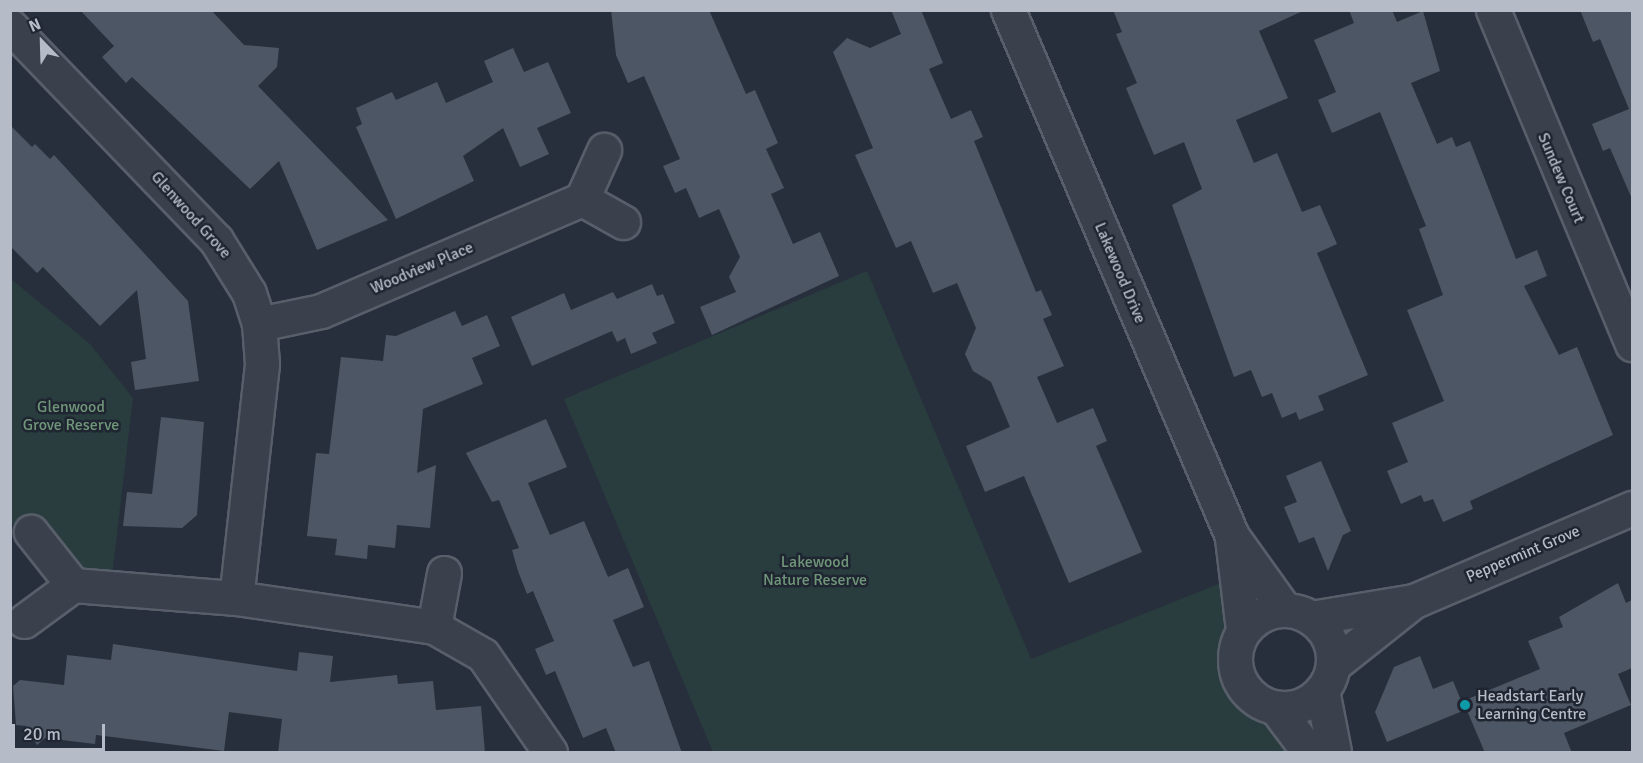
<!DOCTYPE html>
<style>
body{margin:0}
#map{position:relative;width:1643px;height:763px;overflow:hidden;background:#272f3c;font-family:Signika,sans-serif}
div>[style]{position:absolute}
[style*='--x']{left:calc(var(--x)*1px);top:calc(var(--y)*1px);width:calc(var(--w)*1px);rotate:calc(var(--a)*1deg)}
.green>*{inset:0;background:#293c3e}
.building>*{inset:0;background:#4d5664}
.roads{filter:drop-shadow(2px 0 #585f6a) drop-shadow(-2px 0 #585f6a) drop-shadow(0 2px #585f6a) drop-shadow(0 -2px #585f6a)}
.street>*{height:33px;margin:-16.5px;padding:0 16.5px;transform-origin:16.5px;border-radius:16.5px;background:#3a414c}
.street>.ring{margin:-16.5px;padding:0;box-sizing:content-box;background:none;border:33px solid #3a414c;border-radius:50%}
.dots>*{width:16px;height:16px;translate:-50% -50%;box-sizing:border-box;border:3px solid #1f2631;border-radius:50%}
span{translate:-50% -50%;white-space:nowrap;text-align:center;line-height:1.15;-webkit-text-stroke:5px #1f2631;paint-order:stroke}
.street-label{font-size:16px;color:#b6bcc7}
.park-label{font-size:16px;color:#70967a}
.poi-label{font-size:16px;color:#b6bcc7}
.left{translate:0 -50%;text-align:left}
.frame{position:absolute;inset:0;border:12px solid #b6bcc7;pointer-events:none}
.north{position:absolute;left:12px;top:12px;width:60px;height:60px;-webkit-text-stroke:4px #1f2631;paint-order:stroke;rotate:337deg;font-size:16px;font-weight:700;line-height:24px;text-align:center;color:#b6bcc7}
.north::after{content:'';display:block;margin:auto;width:21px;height:27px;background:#b6bcc7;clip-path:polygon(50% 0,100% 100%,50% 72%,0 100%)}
.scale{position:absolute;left:12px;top:724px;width:93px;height:27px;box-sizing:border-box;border:3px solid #b6bcc7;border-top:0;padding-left:8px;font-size:18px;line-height:21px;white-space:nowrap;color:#b6bcc7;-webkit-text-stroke:4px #1f2631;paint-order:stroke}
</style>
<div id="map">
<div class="green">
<div style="clip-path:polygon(867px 271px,1031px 659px,1236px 577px,1243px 626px,1234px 662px,1237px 678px,1247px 693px,1276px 708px,1309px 752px,713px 752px,564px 399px)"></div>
<div style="clip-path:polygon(10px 278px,90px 344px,133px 398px,111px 585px,96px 585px,11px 522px)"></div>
</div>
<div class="building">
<div style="clip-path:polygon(80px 10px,211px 10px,244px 45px,279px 48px,277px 67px,258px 86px,388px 220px,317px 250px,279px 161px,250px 189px,132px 77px,126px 83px,102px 57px,114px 46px)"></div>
<div style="clip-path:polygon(611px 10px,709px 10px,746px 94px,755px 90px,778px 143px,766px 149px,784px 188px,771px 194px,793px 244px,820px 232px,839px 276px,712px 335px,700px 307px,736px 292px,729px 277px,740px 257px,719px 209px,699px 218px,686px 188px,675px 193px,663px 166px,680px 159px,644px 76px,628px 83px,616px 55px)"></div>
<div style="clip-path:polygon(891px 10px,921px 10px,943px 63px,929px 69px,951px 119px,971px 110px,983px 137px,974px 141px,1036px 292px,1041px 290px,1052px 315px,1043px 319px,1064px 366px,1037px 377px,1057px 423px,1093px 408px,1107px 441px,1096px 446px,1142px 552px,1069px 583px,1024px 476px,985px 492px,966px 446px,1010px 427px,991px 382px,973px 371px,965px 354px,976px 328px,957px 283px,933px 293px,911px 241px,896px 248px,855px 155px,873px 148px,833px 52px,847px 38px,870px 48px,901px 34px)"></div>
<div style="clip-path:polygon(1113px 10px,1305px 10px,1259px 31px,1288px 98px,1236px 120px,1254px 163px,1277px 153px,1302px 212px,1320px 205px,1337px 244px,1317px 253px,1368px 375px,1318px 396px,1324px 410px,1299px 420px,1296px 412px,1282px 418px,1272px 393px,1262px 397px,1251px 370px,1234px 377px,1172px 205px,1202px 189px,1184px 142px,1154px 155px,1126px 88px,1137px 83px,1116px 34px,1122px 32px)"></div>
<div style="clip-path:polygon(1349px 10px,1392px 10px,1397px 22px,1423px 11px,1440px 71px,1411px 83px,1437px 144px,1452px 137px,1456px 147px,1470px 141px,1516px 259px,1537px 250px,1547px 276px,1524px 286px,1559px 355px,1577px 347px,1613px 435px,1470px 501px,1473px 509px,1443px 522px,1433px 499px,1424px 502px,1421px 495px,1401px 504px,1387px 471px,1408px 462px,1392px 423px,1444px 401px,1407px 310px,1443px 295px,1419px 229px,1426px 226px,1380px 112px,1332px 133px,1318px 100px,1336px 92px,1314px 40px,1354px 23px)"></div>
<div style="clip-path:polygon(1580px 10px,1632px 10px,1632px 199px,1610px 148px,1603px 151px,1592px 124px,1629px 109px,1600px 39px,1593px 42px)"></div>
<div style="clip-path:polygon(513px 48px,524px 72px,548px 62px,571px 113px,537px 128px,549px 154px,520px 167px,503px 128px,463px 156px,474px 181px,396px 219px,356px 127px,362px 124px,356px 108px,392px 92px,396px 100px,437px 82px,446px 103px,493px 82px,484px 61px)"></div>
<div style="clip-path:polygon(10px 125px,32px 147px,35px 144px,50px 159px,54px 155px,188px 301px,199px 381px,135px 390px,131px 362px,146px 359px,137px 290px,100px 326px,43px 267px,37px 273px,10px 246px)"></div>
<div style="clip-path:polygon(652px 284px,657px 296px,663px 294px,675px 323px,652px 333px,657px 343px,631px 354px,625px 338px,617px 342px,612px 331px,532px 366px,511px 317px,564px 293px,571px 310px,613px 292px,617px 299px)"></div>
<div style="clip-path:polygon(455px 311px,462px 326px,487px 315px,500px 346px,472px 358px,483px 384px,423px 409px,417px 473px,436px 465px,430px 528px,397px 525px,395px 548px,368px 545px,367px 559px,335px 555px,337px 539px,307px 536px,316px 453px,329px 454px,341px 357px,383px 361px,386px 335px,396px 336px)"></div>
<div style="clip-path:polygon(161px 417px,204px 422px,197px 515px,182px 528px,123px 526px,127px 492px,152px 494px)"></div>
<div style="clip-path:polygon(546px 419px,567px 467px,528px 483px,550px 535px,584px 521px,608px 577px,628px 568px,644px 607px,613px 620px,633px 667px,649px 661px,682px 753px,616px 753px,606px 728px,583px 738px,555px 671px,546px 675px,535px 649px,554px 641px,533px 591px,527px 594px,518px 571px,512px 550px,519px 548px,499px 500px,492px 502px,466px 453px)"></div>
<div style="clip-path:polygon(1321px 461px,1351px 531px,1343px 535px,1328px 571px,1314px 537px,1299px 543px,1284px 507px,1297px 502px,1286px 476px)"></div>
<div style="clip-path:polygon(1618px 583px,1626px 603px,1632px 600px,1632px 668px,1618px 674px,1631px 705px,1564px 733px,1572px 753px,1485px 753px,1463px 701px,1540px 669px,1528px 641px,1563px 627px,1559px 617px)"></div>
<div style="clip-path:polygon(113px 644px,297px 671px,299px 652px,333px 656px,330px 682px,397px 675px,398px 684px,433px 681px,436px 710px,481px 706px,485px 753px,278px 753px,282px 719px,229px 712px,224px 751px,96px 735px,95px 744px,45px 738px,37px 745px,26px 726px,16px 725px,13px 686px,20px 680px,64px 685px,67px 655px,111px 660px)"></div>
<div style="clip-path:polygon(1420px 656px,1433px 689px,1453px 681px,1465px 710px,1387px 742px,1375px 712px,1394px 667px)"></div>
</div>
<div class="roads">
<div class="street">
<div style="--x:1008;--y:10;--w:572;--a:66.93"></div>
<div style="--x:1232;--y:536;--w:91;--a:54.4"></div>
<div style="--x:1493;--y:10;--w:362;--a:67.4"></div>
<div style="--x:10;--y:26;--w:297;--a:46.1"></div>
<div style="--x:216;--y:240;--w:62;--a:58.1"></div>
<div style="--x:249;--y:293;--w:33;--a:72"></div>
<div style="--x:259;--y:324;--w:40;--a:85.7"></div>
<div style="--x:262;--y:364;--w:235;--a:96.3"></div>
<div style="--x:582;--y:199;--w:47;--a:29.3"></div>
<div style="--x:259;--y:324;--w:63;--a:-11.8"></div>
<div style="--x:321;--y:311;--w:284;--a:-23.2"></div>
<div style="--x:582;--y:199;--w:54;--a:-65.8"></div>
<div style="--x:1232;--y:538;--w:93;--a:83.2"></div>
<div style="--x:73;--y:585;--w:164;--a:4.6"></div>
<div style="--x:236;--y:598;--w:200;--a:8.3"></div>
<div style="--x:434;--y:627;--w:56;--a:29.7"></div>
<div style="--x:483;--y:655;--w:118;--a:55.4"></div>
<div class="ring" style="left:1235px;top:610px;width:65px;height:65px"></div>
<div style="--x:1311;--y:618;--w:104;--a:-9.4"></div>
<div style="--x:1414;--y:601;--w:237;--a:-23.1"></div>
<div style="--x:24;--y:621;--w:61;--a:-36.3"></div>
<div style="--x:73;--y:585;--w:68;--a:-128.4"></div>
<div style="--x:434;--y:627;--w:55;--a:-79.5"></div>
<div style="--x:1333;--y:665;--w:98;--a:-38.4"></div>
<div style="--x:1322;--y:690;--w:63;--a:79"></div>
<div style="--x:1276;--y:708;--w:55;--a:53.1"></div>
</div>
</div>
<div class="dots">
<div style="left:1465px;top:705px;background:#0f9aa8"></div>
</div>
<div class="street-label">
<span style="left:1561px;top:178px;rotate:67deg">Sundew Court</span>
<span style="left:191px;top:215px;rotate:48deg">Glenwood Grove</span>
<span style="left:422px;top:268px;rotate:-23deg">Woodview Place</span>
<span style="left:1120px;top:273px;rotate:67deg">Lakewood Drive</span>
<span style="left:1523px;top:554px;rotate:-23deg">Peppermint Grove</span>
</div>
<div class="park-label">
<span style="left:71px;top:416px">Glenwood<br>Grove Reserve</span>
<span style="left:815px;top:571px">Lakewood<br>Nature Reserve</span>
</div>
<div class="poi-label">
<span class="left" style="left:1477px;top:705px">Headstart Early<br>Learning Centre</span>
</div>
<div class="frame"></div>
<div class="north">N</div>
<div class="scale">20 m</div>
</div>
